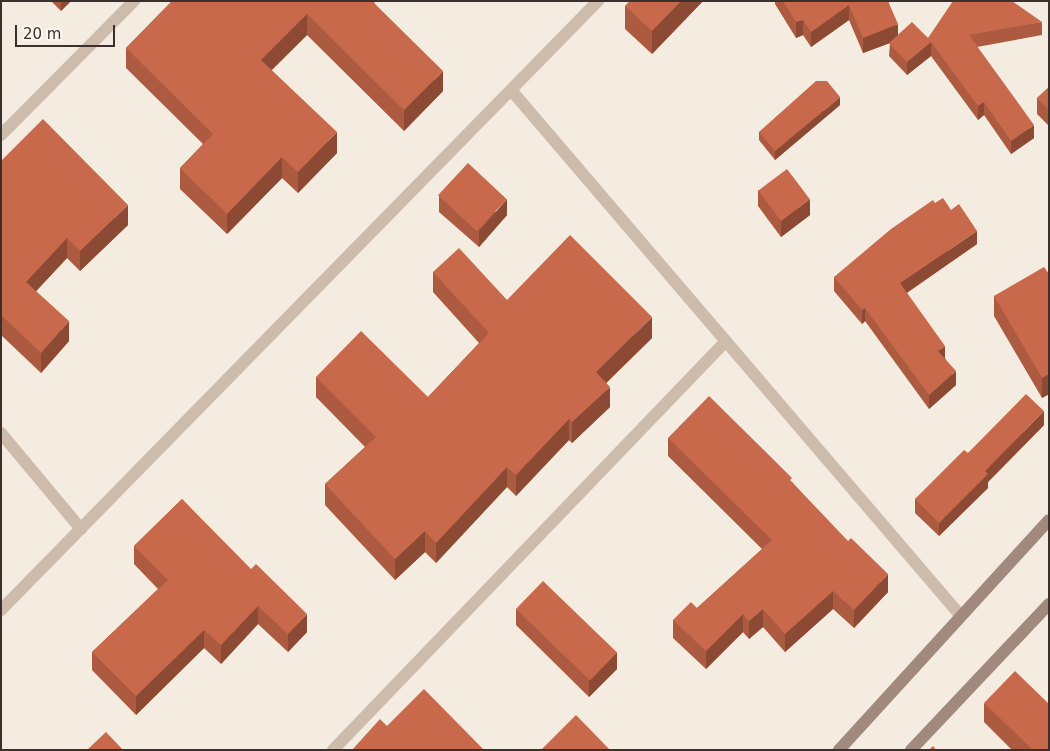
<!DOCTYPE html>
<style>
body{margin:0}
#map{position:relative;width:1050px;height:751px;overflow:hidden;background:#f4ebe1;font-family:"DejaVu Sans",sans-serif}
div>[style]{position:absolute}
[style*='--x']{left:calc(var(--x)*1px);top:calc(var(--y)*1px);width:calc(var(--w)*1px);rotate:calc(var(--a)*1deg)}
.street>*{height:12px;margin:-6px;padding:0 6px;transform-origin:6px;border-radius:6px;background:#cdbbac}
.secondary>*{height:12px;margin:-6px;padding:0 6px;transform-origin:6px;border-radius:6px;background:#a18a7d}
.wall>*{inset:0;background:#ac5a40}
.shaded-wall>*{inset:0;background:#8c4a34}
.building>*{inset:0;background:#c8694b;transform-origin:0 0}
span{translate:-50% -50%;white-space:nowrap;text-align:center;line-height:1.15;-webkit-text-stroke:4.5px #fbf5ee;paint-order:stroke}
.frame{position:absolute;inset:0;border:2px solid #3b302b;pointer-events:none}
.scale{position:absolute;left:15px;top:25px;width:100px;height:22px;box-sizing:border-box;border:2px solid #3b302b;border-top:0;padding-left:6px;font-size:15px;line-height:18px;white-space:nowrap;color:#3b302b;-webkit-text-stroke:4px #fbf5ee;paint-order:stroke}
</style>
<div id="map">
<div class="street">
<div style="--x:511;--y:90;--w:691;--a:49.46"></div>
<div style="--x:1;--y:135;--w:189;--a:-45.2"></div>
<div style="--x:1;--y:433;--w:125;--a:50.2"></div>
<div style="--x:1;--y:610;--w:853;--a:-45.57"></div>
<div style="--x:333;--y:750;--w:567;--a:-46.14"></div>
</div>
<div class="secondary">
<div style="--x:839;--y:750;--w:311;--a:-47.6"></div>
<div style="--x:911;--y:750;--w:201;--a:-46.6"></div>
</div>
<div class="wall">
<div style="clip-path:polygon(51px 1px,71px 1px,61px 11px)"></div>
<div style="clip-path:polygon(172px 1px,376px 1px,374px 3px,443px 91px,404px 131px,307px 35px,271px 70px,337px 153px,298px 193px,282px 178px,227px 234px,180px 189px,180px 168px,203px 144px,126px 68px,126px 48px)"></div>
<div style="clip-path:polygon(630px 1px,703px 1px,652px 54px,625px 29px,625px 6px)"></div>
<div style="clip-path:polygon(775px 1px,888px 1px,898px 35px,928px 38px,1042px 22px,1042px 35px,977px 47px,1034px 138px,1011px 154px,984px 115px,978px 120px,931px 56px,907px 75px,889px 56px,890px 43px,863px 53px,849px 20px,811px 47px,803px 35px,796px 38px,775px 4px)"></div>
<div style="clip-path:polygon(1049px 87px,1049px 126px,1037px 114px,1037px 98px)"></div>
<div style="clip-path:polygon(840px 105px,775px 160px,759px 140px,759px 132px)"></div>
<div style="clip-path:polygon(1px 161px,128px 225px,80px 271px,67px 258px,36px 291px,69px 341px,41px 373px,1px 335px)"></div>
<div style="clip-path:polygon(758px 190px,810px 215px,781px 237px,758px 206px)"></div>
<div style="clip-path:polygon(439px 196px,507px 215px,479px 247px,439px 212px)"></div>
<div style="clip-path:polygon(977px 244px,907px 293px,945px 358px,956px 385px,929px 409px,865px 321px,862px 324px,834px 291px,834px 277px)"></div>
<div style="clip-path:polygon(433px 272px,507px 300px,652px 338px,606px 383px,610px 407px,572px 443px,569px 440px,516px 496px,507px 487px,436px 563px,425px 552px,395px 580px,325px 505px,325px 484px,365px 447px,316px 397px,316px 377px,428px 397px,479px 343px,433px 292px)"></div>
<div style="clip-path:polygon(1049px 274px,1049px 394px,1042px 398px,994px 316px,994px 296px)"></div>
<div style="clip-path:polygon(1044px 425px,988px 482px,988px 488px,939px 536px,915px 513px,915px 499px,968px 453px)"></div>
<div style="clip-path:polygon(668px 438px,792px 482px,888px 592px,854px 628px,833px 609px,785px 652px,763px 627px,749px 639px,743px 632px,706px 669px,673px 638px,673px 620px,697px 608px,762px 549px,668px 456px)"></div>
<div style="clip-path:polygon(182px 499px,307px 632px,288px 652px,258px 624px,221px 664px,204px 648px,136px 715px,92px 670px,92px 652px,158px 589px,134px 564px,134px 546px)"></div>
<div style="clip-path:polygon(516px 609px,617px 669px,589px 697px,516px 625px)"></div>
<div style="clip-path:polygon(984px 703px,1049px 750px,1012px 750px,984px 722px)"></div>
</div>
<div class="shaded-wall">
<div style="clip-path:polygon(61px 1px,71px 1px,61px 11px)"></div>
<div style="clip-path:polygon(681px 1px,703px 1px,652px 54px,652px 31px)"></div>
<div style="clip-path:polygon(849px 5px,849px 20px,811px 47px,811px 32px)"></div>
<div style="clip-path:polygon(307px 14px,307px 35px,261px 81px,261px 60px)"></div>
<div style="clip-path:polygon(803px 20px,803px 35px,796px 38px,796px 22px)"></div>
<div style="clip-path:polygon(898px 24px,898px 40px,863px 53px,863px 38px)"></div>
<div style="clip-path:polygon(931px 42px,931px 56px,907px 75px,907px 62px)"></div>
<div style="clip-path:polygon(443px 71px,443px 91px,404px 131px,404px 110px)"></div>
<div style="clip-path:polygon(840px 97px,840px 105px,775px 160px,775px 151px)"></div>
<div style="clip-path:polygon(984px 102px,984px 115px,978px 120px,978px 106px)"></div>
<div style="clip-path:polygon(1034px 125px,1034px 138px,1011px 154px,1011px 141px)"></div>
<div style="clip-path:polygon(337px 132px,337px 153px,298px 193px,298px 172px)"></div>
<div style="clip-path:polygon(282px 157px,282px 178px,227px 234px,227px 214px)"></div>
<div style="clip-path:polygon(507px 199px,507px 215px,479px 247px,479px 231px)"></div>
<div style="clip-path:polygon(810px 199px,810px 215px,781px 237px,781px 221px)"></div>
<div style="clip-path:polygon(128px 205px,128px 225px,80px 271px,80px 251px)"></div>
<div style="clip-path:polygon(977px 231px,977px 244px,900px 297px,900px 283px)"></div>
<div style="clip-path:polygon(67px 238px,67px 258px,26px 302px,26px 282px)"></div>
<div style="clip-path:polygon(865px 308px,865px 321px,862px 324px,862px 310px)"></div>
<div style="clip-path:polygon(652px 317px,652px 338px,596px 393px,596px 372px)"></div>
<div style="clip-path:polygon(69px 321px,69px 341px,41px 373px,41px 353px)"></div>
<div style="clip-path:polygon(945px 346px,945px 360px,938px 351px)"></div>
<div style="clip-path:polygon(956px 371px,956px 385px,929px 409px,929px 395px)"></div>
<div style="clip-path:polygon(1049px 374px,1049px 394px,1042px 398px,1042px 378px)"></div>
<div style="clip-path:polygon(610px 387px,610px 407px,572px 443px,572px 422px)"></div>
<div style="clip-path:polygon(1044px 411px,1044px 425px,988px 482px,988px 488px,939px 536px,939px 523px,985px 471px)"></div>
<div style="clip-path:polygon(569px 419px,569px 440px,516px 496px,516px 475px)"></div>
<div style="clip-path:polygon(507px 467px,507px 487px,436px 563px,436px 543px)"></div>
<div style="clip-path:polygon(425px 531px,425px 552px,395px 580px,395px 559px)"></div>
<div style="clip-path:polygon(888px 574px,888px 592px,854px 628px,854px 610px)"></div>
<div style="clip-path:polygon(833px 591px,833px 609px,785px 652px,785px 634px)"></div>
<div style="clip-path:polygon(258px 606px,258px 624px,221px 664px,221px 645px)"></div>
<div style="clip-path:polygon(763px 609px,763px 627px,749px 639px,749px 621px)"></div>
<div style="clip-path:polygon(307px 614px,307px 632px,288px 652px,288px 634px)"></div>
<div style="clip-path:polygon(743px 614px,743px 632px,706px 669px,706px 651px)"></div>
<div style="clip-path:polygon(204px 630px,204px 648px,136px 715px,136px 696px)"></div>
<div style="clip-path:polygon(617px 652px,617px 669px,589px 697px,589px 681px)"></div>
</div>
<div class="building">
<div style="clip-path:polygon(172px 1px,372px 1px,443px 71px,404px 110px,307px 14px,261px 60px,337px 132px,298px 172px,282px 157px,227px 214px,180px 168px,213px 134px,126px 48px)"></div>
<div style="clip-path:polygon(630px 1px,681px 1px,652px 31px,625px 6px)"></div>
<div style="clip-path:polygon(783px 1px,888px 1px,898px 24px,863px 38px,849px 5px,811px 32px,803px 20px,796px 22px)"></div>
<div style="clip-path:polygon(953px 1px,1012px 1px,1042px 22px,969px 35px,1034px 125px,1011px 141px,984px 102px,978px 106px,931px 42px,907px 62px,889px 43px,912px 22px,928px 38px)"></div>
<div style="clip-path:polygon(816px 81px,827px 81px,840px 97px,775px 151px,759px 132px)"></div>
<div style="clip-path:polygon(1049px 87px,1049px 110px,1037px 98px)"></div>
<div style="clip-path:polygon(43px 119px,128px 205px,80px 251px,67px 238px,26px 282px,69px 321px,41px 353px,1px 315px,1px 161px)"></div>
<div style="left:468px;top:163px;width:53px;height:44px;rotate:43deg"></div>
<div style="left:787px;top:169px;width:38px;height:36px;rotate:53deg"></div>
<div style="clip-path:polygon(943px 198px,951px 210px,959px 204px,977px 231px,900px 283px,945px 346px,938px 351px,956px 371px,929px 395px,865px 308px,862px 310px,834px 277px,891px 229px,933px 200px,935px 203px)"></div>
<div style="clip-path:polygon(570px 235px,652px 317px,596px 372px,610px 387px,572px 422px,569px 419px,516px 475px,507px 467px,436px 543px,425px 531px,395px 559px,325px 484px,376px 437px,316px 377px,361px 331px,428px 397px,489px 333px,433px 272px,459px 248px,507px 300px)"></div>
<div style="clip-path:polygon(1044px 267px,1049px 274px,1049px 374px,1042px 378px,994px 296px)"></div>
<div style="clip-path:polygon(1026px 394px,1044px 411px,985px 471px,988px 474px,939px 523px,915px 499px,964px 450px,968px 453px)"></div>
<div style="clip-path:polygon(709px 396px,792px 478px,790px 480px,848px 541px,851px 538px,888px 574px,854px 610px,833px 591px,785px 634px,763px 609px,749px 621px,743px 614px,706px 651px,673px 620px,691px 602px,697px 608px,772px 540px,668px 438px)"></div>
<div style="clip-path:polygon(182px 499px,251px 569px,256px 564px,307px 614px,288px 634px,258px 606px,221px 645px,204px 630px,136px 696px,92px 652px,168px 580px,134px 546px)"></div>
<div style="left:543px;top:581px;width:103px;height:39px;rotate:44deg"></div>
<div style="clip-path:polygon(1015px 671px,1049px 704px,1049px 750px,1033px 750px,984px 703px)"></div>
<div style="clip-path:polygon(424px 689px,484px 750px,352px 750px,380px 719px,387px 726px)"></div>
<div style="clip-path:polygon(576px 715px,610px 750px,541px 750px)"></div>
<div style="clip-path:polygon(106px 732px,123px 750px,87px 750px)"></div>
<div style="clip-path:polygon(933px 746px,936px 750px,929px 750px)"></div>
</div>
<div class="frame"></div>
<div class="scale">20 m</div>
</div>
